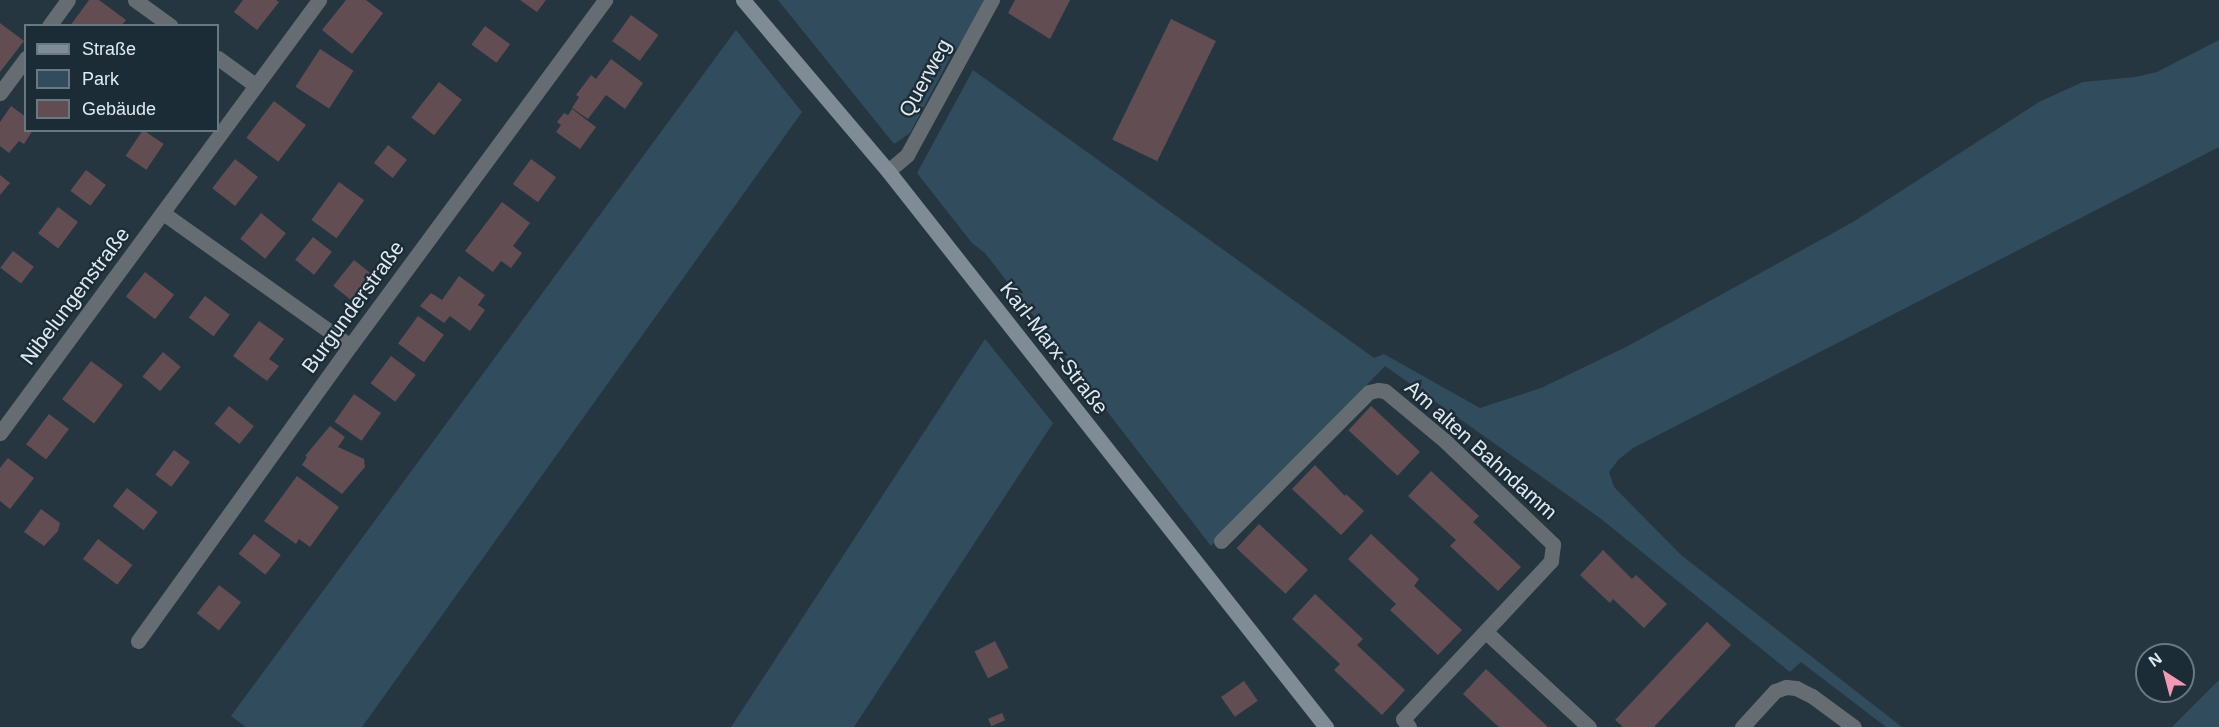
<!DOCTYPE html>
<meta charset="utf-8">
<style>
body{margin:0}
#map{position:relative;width:2219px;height:727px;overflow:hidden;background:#263641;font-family:Helvetica,sans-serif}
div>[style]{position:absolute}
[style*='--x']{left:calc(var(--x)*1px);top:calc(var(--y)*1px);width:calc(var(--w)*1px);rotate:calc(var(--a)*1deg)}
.green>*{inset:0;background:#314c5c}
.building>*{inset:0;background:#624d53;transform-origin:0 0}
.minor>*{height:15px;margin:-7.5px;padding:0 7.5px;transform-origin:7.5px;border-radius:7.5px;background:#656d72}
.secondary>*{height:15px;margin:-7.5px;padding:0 7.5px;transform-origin:7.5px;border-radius:7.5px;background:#808c95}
span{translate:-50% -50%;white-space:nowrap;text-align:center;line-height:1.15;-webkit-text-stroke:4.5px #1c2c36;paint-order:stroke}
.street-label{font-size:21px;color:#dfe9f0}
.legend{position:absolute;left:24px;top:24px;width:195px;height:108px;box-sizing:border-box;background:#1c2c36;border:2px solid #6a7880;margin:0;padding:8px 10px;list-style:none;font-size:18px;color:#dfe9f0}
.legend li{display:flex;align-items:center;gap:12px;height:30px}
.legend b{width:30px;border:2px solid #6a7880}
.north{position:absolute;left:2135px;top:643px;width:60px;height:60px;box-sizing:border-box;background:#1c2c36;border:2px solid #6a7880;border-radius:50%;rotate:324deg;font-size:16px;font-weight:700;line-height:24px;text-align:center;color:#dfe9f0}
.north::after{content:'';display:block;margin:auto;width:21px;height:27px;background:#f19ab4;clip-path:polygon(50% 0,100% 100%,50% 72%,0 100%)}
</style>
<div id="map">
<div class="green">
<div style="clip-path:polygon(778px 0,987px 0,968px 34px,952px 54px,910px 133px,894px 144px)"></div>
<div style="clip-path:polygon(736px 30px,802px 112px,362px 727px,246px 727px,231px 716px)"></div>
<div style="clip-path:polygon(2219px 40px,2219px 147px,1633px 448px,1619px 459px,1609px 472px,1614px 487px,1681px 555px,1902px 727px,1886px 727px,1801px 662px,1790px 672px,1600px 518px,1385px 366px,1211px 546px,985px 253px,972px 243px,917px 173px,973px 70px,1374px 358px,1384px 354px,1480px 408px,1541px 388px,1628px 346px,1853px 222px,2039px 102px,2083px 82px,2135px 77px,2157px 72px)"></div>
<div style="clip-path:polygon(985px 339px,1053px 423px,854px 727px,731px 727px)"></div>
<div style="clip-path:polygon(2219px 680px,2219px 727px,2172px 727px)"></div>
</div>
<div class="building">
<div style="clip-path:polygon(89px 0,99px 0,126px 20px,121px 26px,70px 26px)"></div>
<div style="clip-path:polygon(243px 0,276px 0,279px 2px,257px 30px,234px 12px)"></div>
<div style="clip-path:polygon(346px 0,366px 0,383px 13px,352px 54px,322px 30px)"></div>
<div style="clip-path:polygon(520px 0,546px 0,537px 12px)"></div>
<div style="clip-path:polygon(1015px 0,1070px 0,1050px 39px,1008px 13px)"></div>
<div style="left:631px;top:15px;width:34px;height:32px;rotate:36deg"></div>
<div style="left:1171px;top:19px;width:50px;height:134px;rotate:26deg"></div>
<div style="clip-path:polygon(0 23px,24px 41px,0 72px)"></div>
<div style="left:485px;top:26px;width:31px;height:23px;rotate:36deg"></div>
<div style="left:320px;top:49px;width:40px;height:45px;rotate:33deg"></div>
<div style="clip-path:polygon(611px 59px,643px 83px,625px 109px,606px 95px,588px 119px,572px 108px,579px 97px,576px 95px,591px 75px,596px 79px)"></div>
<div style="left:439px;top:82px;width:29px;height:45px;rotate:38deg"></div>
<div style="left:274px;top:101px;width:40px;height:46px;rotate:37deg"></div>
<div style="clip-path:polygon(11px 106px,26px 117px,26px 130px,33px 130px,24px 144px,19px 141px,9px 153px,0 146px,0 122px)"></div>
<div style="clip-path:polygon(572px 109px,596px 127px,580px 149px,556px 132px,561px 125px,557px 122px,564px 113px,568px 115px)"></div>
<div style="left:143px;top:130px;width:25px;height:31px;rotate:34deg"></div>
<div style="left:388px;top:145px;width:24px;height:23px;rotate:38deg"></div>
<div style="left:235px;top:159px;width:29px;height:37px;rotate:38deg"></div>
<div style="left:531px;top:159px;width:31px;height:31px;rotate:36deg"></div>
<div style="left:86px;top:170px;width:25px;height:26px;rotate:37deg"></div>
<div style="clip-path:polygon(0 175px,10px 183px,0 195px)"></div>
<div style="left:339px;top:182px;width:31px;height:47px;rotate:36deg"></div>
<div style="clip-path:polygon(502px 202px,530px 223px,513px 246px,522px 253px,511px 268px,501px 261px,493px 272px,465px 251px)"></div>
<div style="left:58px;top:207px;width:25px;height:33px;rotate:37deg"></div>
<div style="left:261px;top:213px;width:32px;height:33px;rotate:39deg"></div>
<div style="left:313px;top:237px;width:24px;height:29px;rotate:38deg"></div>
<div style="left:13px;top:251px;width:26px;height:21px;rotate:37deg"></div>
<div style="left:354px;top:260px;width:26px;height:33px;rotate:39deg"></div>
<div style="left:145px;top:272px;width:37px;height:31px;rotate:38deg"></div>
<div style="clip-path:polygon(459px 276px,485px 295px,478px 305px,485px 310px,470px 331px,450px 316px,444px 323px,420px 306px,431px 293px,442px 300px)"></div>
<div style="left:205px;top:296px;width:31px;height:27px;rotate:37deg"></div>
<div style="left:418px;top:316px;width:32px;height:34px;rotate:36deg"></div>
<div style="clip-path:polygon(259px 321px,284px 339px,269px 359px,279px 366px,267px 381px,233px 356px)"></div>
<div style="left:163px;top:352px;width:23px;height:32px;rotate:40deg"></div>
<div style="left:391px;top:356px;width:31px;height:34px;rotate:37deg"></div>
<div style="left:91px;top:361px;width:40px;height:48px;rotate:37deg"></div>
<div style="left:354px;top:394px;width:33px;height:34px;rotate:35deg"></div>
<div style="left:229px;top:406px;width:32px;height:23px;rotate:39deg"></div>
<div style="left:1371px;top:406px;width:67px;height:33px;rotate:43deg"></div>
<div style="left:49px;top:414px;width:25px;height:38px;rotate:37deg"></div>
<div style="clip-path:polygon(330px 426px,345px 437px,338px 447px,364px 459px,365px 467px,342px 494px,302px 465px,307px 457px,305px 456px)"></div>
<div style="left:174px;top:450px;width:20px;height:31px;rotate:37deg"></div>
<div style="clip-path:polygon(8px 458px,34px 478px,10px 509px,0 501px,0 468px)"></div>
<div style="clip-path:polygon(1315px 465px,1345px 496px,1346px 494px,1364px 511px,1341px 535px,1292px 489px)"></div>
<div style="clip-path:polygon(1431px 471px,1479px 516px,1473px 522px,1521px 567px,1498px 591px,1450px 546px,1456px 540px,1408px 496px)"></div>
<div style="clip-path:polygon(297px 476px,339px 507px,310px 547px,299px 539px,296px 544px,264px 521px)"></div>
<div style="left:127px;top:488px;width:39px;height:23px;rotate:38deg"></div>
<div style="clip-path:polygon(41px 509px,60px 523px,58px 531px,44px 546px,24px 532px)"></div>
<div style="left:1259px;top:524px;width:67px;height:33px;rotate:43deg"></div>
<div style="left:254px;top:534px;width:34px;height:25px;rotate:38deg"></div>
<div style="clip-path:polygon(1371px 534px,1419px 579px,1414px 586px,1462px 630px,1438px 655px,1390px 610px,1396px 604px,1348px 559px)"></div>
<div style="left:98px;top:539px;width:43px;height:25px;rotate:37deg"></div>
<div style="clip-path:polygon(1603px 550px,1632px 579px,1636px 575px,1667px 604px,1644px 628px,1613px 599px,1610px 603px,1580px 575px)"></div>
<div style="left:219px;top:585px;width:28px;height:36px;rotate:38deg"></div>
<div style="clip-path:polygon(1315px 594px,1363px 639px,1357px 645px,1405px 690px,1382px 715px,1334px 670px,1340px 664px,1292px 619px)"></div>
<div style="clip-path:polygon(1707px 622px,1731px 645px,1654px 727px,1623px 727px,1615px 720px)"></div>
<div style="left:995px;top:641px;width:30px;height:23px;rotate:63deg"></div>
<div style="clip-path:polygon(1486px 669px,1534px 714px,1548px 727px,1499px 727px,1492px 721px,1463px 694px)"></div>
<div style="left:1244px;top:681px;width:24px;height:28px;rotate:55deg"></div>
<div style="left:1002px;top:713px;width:8px;height:15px;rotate:67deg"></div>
</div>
<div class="minor">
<div style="--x:135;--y:0;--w:44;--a:35.8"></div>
<div style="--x:49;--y:26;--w:32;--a:-54"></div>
<div style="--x:218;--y:58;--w:46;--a:36.1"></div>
<div style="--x:0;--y:93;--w:44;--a:-53.4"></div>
<div style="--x:888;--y:171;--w:25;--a:-40"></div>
<div style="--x:907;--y:155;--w:177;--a:-61.3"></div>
<div style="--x:163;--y:213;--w:229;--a:35.4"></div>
<div style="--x:0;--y:433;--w:538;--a:-53.62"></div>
<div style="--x:1221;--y:541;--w:210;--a:-45.2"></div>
<div style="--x:1369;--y:392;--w:9;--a:-13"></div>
<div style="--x:1378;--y:390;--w:7;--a:8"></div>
<div style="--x:1385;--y:391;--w:77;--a:39.7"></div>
<div style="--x:1444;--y:440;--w:151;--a:43.7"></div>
<div style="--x:1553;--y:544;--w:17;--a:97"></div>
<div style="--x:1551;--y:561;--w:216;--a:133.1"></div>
<div style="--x:1403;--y:719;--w:10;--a:53"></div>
<div style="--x:1486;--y:632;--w:140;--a:42.7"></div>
<div style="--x:138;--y:641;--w:363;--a:-54.3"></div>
<div style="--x:350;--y:346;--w:430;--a:-53.6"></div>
<div style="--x:1742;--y:727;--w:49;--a:-47.5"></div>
<div style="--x:1775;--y:691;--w:12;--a:-20"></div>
<div style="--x:1786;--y:687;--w:10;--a:6"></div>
<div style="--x:1796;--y:688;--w:18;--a:27"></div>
<div style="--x:1812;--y:696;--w:52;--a:36.4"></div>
</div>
<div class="secondary">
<div style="--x:743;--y:0;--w:224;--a:49.7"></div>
<div style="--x:888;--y:171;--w:708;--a:51.77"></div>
</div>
<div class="street-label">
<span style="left:925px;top:78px;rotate:-61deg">Querweg</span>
<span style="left:75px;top:296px;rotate:-53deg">Nibelungenstraße</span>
<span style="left:353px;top:307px;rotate:-54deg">Burgunderstraße</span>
<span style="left:1054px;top:348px;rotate:52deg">Karl-Marx-Straße</span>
<span style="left:1481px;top:450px;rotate:42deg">Am alten Bahndamm</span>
</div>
<ul class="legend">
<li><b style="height:8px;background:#808c95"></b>Straße</li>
<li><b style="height:16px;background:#314c5c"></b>Park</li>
<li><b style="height:16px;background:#624d53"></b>Gebäude</li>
</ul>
<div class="north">N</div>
</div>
